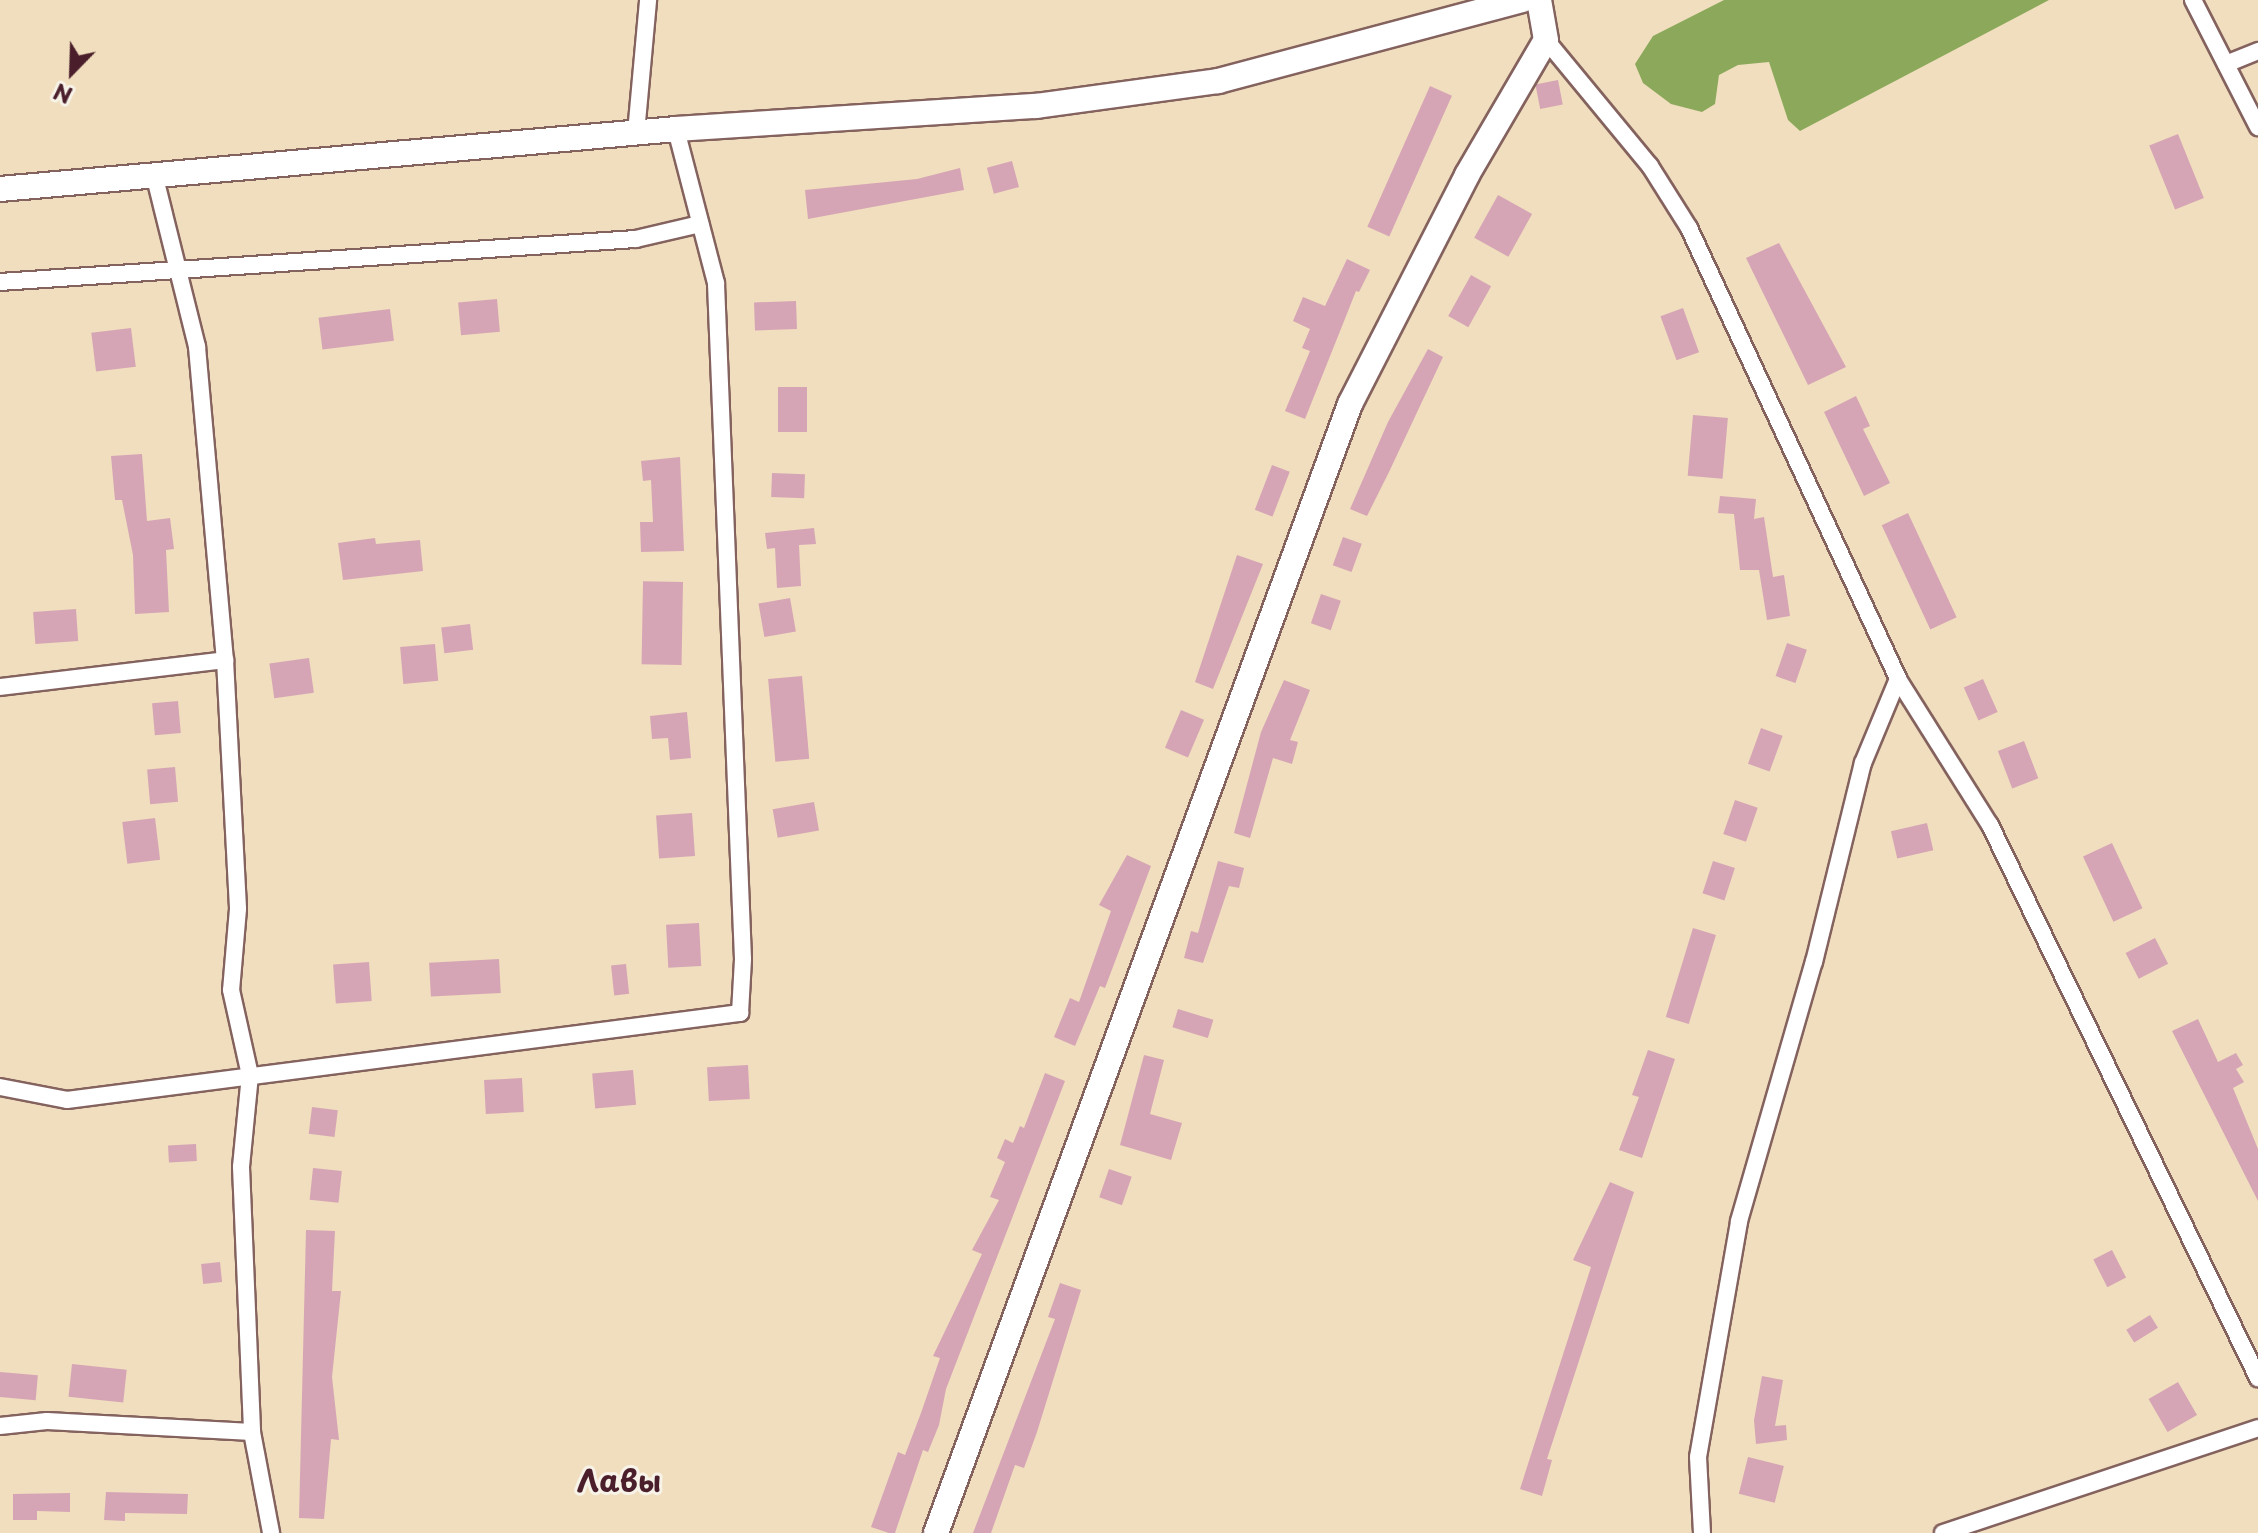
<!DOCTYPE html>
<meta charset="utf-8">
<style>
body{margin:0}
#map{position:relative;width:2258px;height:1533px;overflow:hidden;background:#f0debe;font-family:"Playpen Sans",sans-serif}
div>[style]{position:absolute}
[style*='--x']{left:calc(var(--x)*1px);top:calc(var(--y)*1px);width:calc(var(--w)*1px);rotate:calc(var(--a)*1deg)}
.forest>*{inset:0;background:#8ca95b}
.building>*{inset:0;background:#d6a5b5;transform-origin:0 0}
.roads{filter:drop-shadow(2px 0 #84625e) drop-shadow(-2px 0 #84625e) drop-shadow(0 2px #84625e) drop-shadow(0 -2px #84625e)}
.street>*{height:16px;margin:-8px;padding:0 8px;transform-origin:8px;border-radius:8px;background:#fff}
.secondary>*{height:24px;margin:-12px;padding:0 12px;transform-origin:12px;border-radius:12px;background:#fff}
span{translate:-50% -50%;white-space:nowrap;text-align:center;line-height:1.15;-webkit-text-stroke:6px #f7f3e8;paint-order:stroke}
.quarter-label{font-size:30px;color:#4a1f2b;font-weight:700}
.north{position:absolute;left:32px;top:32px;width:80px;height:80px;-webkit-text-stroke:6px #f7f3e8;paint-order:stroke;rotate:203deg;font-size:22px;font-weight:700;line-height:32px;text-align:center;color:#4a1f2b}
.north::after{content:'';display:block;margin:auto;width:28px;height:36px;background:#4a1f2b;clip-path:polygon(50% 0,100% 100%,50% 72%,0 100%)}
</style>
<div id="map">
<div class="forest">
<div style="clip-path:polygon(1724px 0,2049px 0,1800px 131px,1788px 120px,1769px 62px,1738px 65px,1719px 75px,1715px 104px,1702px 112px,1671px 104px,1643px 83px,1635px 64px,1653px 36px)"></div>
</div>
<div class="building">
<div style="left:1558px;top:80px;width:25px;height:23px;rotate:79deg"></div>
<div style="left:1430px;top:86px;width:24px;height:154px;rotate:24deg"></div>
<div style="left:2178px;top:134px;width:69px;height:31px;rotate:68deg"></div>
<div style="left:1012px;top:161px;width:27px;height:26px;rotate:75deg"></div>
<div style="clip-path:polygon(960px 168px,964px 190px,808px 219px,805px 190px,917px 179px)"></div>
<div style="left:1498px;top:195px;width:39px;height:49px;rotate:29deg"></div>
<div style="clip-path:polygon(1779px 243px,1846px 367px,1808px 385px,1746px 258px)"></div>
<div style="clip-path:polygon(1347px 259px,1370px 270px,1359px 292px,1356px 291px,1305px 419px,1285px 411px,1310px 351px,1302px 348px,1310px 329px,1293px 321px,1303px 297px,1325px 306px)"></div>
<div style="left:1471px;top:275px;width:23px;height:47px;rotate:29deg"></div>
<div style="left:497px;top:299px;width:33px;height:39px;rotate:85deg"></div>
<div style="left:796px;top:301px;width:28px;height:42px;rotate:88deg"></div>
<div style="left:1683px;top:308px;width:47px;height:24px;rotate:70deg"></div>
<div style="left:390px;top:309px;width:32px;height:72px;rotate:83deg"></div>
<div style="left:131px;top:328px;width:39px;height:40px;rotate:83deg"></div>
<div style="clip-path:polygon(1428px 349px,1443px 357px,1389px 472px,1367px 516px,1350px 509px,1388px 422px)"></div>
<div style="left:778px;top:387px;width:29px;height:45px"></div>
<div style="clip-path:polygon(1856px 396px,1870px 426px,1863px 429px,1890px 483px,1864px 496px,1824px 412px)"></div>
<div style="left:1693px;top:415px;width:35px;height:61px;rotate:5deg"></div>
<div style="clip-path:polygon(142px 454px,147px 521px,170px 518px,174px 549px,166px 550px,169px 612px,135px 614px,133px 555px,122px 500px,115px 500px,111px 456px)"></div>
<div style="clip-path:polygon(680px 457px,684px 551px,641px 552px,640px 522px,653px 522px,651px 480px,643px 481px,641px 461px)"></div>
<div style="left:1272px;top:465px;width:19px;height:48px;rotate:21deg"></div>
<div style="left:772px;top:473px;width:33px;height:24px;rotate:2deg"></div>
<div style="clip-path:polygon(1720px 496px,1756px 499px,1754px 519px,1764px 517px,1773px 577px,1784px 575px,1790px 616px,1767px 620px,1759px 570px,1740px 570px,1734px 514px,1718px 513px)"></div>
<div style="left:1908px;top:513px;width:115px;height:29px;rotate:65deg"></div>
<div style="clip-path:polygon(814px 528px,816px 544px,799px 545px,801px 586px,777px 588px,775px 548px,767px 549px,765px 533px)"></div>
<div style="left:1343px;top:537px;width:20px;height:30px;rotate:20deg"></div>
<div style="clip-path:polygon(375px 538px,376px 544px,420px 540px,423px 571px,343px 580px,338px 543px)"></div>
<div style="clip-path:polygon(1237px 555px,1263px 564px,1213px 689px,1195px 682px)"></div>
<div style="left:683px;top:582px;width:83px;height:40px;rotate:91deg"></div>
<div style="left:1321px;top:594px;width:21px;height:31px;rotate:19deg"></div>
<div style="left:790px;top:598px;width:34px;height:32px;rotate:80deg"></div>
<div style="left:76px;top:609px;width:32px;height:43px;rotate:86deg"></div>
<div style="left:470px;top:624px;width:26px;height:29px;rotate:83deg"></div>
<div style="left:1787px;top:643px;width:21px;height:35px;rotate:19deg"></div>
<div style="left:435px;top:644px;width:37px;height:35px;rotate:85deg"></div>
<div style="left:309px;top:658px;width:35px;height:40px;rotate:82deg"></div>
<div style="left:802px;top:676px;width:83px;height:34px;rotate:85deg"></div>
<div style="left:1983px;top:679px;width:36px;height:21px;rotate:66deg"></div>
<div style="clip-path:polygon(1284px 680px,1310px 690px,1290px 740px,1298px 742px,1292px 764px,1273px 758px,1250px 838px,1234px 833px,1261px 732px)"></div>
<div style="left:178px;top:701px;width:32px;height:26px;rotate:85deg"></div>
<div style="left:1181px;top:710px;width:25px;height:41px;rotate:23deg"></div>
<div style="clip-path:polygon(687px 712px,691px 758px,670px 760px,668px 738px,652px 739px,650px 716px)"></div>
<div style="left:1761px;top:728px;width:23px;height:38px;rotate:20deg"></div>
<div style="left:2024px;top:741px;width:40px;height:28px;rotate:69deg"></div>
<div style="left:175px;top:767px;width:35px;height:28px;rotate:85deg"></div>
<div style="left:1735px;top:800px;width:24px;height:36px;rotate:19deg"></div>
<div style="left:814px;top:802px;width:29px;height:42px;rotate:80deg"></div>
<div style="left:692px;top:813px;width:43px;height:36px;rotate:86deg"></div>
<div style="left:155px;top:818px;width:42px;height:33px;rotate:83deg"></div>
<div style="left:1927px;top:823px;width:28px;height:37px;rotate:77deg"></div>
<div style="left:2112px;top:843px;width:72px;height:32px;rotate:65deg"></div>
<div style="clip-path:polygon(1127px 855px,1151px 866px,1105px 988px,1100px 986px,1075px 1046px,1054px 1037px,1070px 998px,1079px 1002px,1111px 911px,1099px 905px)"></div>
<div style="clip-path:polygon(1218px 861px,1244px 868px,1239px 888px,1229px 886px,1203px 963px,1184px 958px,1191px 931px,1198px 933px)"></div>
<div style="left:1713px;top:861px;width:23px;height:34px;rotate:18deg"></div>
<div style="left:699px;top:923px;width:43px;height:33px;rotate:87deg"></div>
<div style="left:1693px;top:928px;width:24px;height:93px;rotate:17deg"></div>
<div style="left:2155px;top:938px;width:29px;height:33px;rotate:63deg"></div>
<div style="left:499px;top:959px;width:34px;height:70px;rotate:87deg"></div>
<div style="left:369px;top:962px;width:39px;height:36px;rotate:86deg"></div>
<div style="left:626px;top:964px;width:30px;height:15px;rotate:84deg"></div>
<div style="left:1178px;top:1009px;width:37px;height:19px;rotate:17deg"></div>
<div style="clip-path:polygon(2198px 1019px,2218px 1062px,2236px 1053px,2243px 1065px,2236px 1069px,2244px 1082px,2233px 1088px,2258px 1149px,2258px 1201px,2172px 1031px)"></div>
<div style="clip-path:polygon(1648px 1050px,1675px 1059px,1642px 1158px,1619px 1150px,1639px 1097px,1632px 1095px)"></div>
<div style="clip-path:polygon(1144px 1055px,1164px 1060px,1150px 1114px,1182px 1123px,1171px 1160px,1120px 1145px)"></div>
<div style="left:748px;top:1065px;width:34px;height:41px;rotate:87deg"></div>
<div style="left:633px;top:1070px;width:35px;height:41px;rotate:85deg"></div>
<div style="clip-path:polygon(1045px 1073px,1065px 1081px,946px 1389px,939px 1425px,928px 1452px,923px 1450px,895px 1533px,889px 1533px,871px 1527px,898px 1452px,905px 1455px,921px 1413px,940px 1358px,933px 1356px,982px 1254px,972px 1250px,999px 1200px,990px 1197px,1005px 1162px,997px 1158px,1005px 1139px,1013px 1143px,1020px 1126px,1024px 1128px)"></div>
<div style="left:522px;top:1078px;width:34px;height:38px;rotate:87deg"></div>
<div style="left:312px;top:1107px;width:26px;height:27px;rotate:7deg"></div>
<div style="left:196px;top:1144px;width:17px;height:28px;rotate:87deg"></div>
<div style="left:313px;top:1168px;width:29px;height:32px;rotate:6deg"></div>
<div style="left:1109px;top:1169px;width:24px;height:30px;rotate:19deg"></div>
<div style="clip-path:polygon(1610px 1182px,1634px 1192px,1547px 1459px,1552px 1460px,1542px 1496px,1520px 1489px,1591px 1267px,1573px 1260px)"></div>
<div style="clip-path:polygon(306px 1230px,335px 1231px,332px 1291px,341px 1291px,332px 1377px,339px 1440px,331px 1439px,324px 1519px,299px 1518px)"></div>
<div style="left:2112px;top:1250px;width:31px;height:21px;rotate:63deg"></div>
<div style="left:220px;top:1262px;width:20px;height:19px;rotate:84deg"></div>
<div style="clip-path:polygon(1060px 1283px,1081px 1290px,1037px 1432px,1024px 1468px,1015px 1465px,991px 1533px,973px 1533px,1055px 1319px,1048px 1317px)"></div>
<div style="left:2150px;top:1315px;width:15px;height:28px;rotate:58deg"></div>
<div style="left:72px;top:1364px;width:55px;height:33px;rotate:6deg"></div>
<div style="left:0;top:1372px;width:38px;height:25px;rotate:5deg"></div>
<div style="clip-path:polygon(1762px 1376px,1783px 1380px,1775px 1426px,1786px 1425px,1787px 1440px,1756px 1444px,1754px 1420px)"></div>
<div style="left:2178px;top:1382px;width:38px;height:34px;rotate:60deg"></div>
<div style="left:1748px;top:1457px;width:37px;height:38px;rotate:14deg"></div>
<div style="clip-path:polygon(106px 1492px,188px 1494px,187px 1514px,125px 1513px,125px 1521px,104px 1520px)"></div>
<div style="clip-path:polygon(70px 1493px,70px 1512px,37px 1511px,37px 1520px,13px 1520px,13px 1494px)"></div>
</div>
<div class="roads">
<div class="street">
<div style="--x:2193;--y:0;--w:143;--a:62.9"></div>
<div style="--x:1546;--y:40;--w:163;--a:50.5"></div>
<div style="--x:1650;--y:166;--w:73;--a:57.8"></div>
<div style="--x:1689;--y:228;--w:497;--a:65.1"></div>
<div style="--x:1898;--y:679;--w:173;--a:57.8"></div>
<div style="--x:1990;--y:825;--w:615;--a:64.14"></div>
<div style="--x:2226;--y:64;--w:35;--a:-22"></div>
<div style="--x:636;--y:133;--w:134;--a:-84.8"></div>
<div style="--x:155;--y:178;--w:174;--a:76"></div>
<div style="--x:197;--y:347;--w:314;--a:84.9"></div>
<div style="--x:225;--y:660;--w:249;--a:87"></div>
<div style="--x:238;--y:909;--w:81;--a:94.9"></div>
<div style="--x:231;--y:990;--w:87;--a:77.4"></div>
<div style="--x:250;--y:1075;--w:92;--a:95.6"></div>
<div style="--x:241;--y:1167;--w:265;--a:87.6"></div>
<div style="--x:252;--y:1432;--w:103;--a:79.3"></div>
<div style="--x:0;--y:282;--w:637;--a:-3.87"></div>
<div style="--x:636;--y:239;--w:66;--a:-13.2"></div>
<div style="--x:0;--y:687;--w:227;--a:-6.8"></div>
<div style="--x:0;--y:1087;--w:68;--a:11"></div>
<div style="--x:67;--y:1100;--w:679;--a:-7.37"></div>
<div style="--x:740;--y:1013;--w:54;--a:-86.8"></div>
<div style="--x:743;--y:959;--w:677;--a:-92.29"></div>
<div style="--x:716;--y:283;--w:159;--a:-104.6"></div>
<div style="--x:0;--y:1426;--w:47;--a:-6.1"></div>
<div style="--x:47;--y:1421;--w:205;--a:3.1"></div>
<div style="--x:1702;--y:1533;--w:76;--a:-93"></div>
<div style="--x:1698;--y:1457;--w:240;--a:-80.1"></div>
<div style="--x:1739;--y:1221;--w:270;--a:-73.9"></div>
<div style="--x:1814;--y:962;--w:205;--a:-76.2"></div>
<div style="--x:1863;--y:763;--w:91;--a:-67.4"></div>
<div style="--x:1943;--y:1533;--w:332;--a:-18.4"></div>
</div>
<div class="secondary">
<div style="--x:0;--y:189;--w:679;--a:-5.07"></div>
<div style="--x:676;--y:129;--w:361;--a:-3.7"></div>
<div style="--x:1036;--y:106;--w:184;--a:-7.8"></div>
<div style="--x:1218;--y:81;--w:315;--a:-14.9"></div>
<div style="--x:936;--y:1533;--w:1203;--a:-69.86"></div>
<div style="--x:1350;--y:404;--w:257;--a:-62.9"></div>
<div style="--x:1467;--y:175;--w:156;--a:-59.7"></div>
<div style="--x:1546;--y:40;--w:41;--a:-99.9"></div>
</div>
</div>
<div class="quarter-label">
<span style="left:619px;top:1480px">Лавы</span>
</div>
<div class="north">N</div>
</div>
